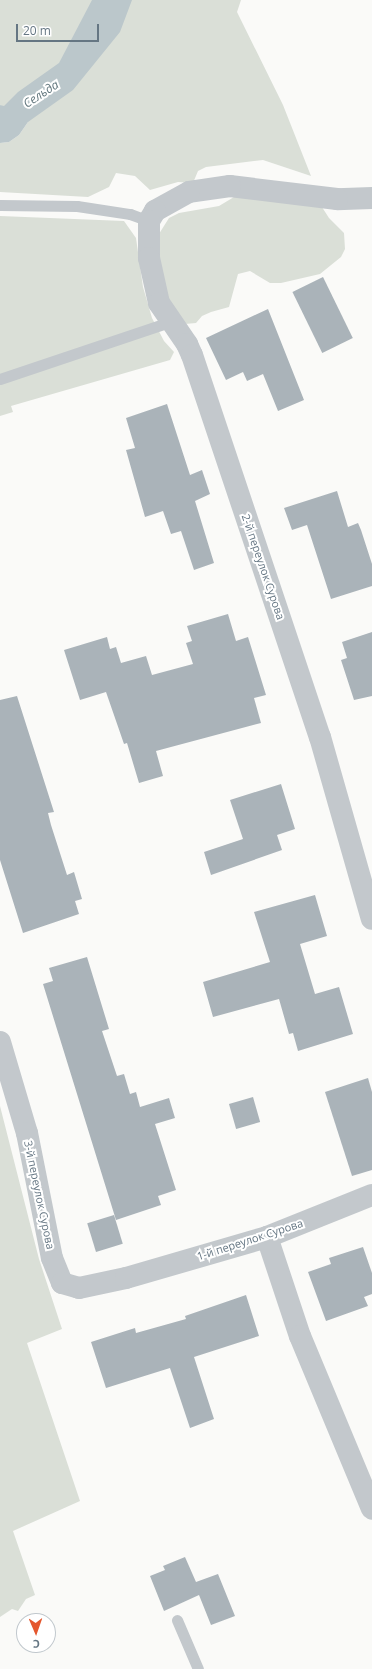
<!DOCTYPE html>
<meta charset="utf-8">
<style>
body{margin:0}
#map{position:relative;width:372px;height:1669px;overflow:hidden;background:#fafaf8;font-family:"Open Sans",sans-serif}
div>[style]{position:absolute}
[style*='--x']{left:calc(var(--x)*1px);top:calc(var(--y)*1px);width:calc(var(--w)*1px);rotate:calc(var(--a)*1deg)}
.green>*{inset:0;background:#dadfd7}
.water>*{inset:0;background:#bbc7cb}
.building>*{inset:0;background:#aab3b9;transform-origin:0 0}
.service>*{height:11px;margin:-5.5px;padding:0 5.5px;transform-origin:5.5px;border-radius:5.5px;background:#c3c8cc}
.minor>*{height:22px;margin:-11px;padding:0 11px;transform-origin:11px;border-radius:11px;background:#c3c8cc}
span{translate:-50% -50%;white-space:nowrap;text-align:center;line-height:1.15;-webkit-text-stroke:4px #fff;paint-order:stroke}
.street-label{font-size:11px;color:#657683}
.water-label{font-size:12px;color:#60757c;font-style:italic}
.north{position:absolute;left:16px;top:1613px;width:40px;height:40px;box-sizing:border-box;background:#fff;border:1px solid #c1c8cd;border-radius:50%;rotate:178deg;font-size:11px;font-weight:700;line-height:16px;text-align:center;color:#657683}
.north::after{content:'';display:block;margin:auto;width:14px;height:18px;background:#e4572e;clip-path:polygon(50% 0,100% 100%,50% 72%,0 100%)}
.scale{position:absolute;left:16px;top:24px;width:83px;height:18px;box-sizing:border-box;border:2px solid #657683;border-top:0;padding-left:5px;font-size:12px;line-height:14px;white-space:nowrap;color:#657683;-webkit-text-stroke:3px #fff;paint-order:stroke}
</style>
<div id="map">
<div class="green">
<div style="clip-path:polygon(0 0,241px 0,237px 12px,283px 105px,311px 176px,263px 160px,206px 167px,198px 171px,193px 183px,178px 182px,150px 190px,135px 176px,116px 173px,109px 187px,88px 197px,0 192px,0 143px,9px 142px,19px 135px,28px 122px,0 105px)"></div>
<div style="clip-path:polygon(244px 191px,320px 204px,329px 218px,344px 233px,345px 249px,341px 257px,320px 274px,281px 283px,270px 283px,250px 271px,238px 274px,229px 307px,211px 312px,202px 316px,196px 323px,185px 324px,169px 311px,154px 248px,157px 237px,169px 218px,179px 213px,219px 206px)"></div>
<div style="clip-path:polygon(0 216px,124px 221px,136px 238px,143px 287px,152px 318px,164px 341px,174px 352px,170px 360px,11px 406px,13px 412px,0 416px)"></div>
<div style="clip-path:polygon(0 1106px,39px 1259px,62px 1329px,27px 1343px,80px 1501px,13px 1531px,35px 1595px,26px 1599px,18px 1611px,12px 1609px,0 1617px)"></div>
</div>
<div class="water">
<div style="clip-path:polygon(92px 0,132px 0,120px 32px,73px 90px,28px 122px,19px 135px,9px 142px,0 143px,0 105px,4px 106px,18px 92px,59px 63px)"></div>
</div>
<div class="building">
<div style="left:323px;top:277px;width:68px;height:34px;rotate:64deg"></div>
<div style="clip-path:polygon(268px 309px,304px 400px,278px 411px,263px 374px,247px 381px,243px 372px,226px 380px,206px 338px)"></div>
<div style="clip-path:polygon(167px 404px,190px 475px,202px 470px,210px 494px,195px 501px,214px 563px,194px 570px,181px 531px,171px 534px,163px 511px,145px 517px,126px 450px,135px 448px,126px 418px)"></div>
<div style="clip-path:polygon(337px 491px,348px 527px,358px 523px,361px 530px,372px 564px,372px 586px,331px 599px,307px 525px,292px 530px,284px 508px)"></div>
<div style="clip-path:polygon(228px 614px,236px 641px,248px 637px,266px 695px,254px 698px,261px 723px,156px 751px,163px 776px,139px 783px,127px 743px,124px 744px,106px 692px,80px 700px,64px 650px,107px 637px,110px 649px,116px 647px,121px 663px,146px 656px,152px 675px,193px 664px,186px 643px,192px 641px,187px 626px)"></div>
<div style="clip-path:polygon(372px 632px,372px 696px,354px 700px,341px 660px,347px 658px,342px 642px)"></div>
<div style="clip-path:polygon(17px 696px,54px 812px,48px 813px,51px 825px,67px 875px,74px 872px,82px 899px,75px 901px,79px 914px,23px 933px,0 860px,0 700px)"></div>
<div style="clip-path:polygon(281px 784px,295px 829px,277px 835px,282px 850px,211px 875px,204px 852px,243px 839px,230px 800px)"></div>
<div style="clip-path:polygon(315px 895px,327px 936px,300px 944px,315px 994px,339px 987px,353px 1034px,298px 1051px,293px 1033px,289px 1034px,279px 999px,213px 1017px,203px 982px,270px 962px,254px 912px)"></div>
<div style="clip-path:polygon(87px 957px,109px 1029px,102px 1031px,117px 1076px,124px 1074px,130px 1094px,136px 1092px,140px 1107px,169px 1098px,175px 1118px,155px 1124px,176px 1190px,158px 1196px,161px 1205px,116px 1220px,43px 984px,53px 981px,49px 968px)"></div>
<div style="clip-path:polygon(368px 1078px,372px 1092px,372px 1170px,352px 1176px,325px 1092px)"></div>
<div style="left:253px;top:1097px;width:26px;height:25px;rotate:74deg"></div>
<div style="left:114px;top:1215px;width:30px;height:28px;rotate:73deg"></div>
<div style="clip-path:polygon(363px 1247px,372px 1273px,372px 1294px,364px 1297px,368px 1306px,326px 1321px,308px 1272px,331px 1264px,329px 1258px)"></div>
<div style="clip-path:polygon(246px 1295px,259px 1336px,194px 1357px,214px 1419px,190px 1428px,170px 1368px,106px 1388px,91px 1342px,135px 1328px,136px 1333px,186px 1319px,185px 1316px)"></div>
<div style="clip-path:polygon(185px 1557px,196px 1582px,218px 1574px,235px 1616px,211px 1625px,199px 1595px,164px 1611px,150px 1576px,165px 1570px,163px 1566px)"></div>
</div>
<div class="service">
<div style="--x:0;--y:205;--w:77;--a:0.7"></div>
<div style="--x:77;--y:206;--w:54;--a:8.6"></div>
<div style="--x:130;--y:214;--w:20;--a:20"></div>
<div style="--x:0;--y:379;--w:182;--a:-18.6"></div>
<div style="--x:177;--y:1620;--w:53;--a:66.8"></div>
</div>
<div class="minor">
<div style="--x:372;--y:198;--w:35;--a:178"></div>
<div style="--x:337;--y:199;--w:108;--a:-173.1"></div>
<div style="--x:230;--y:186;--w:41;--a:171.7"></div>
<div style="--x:189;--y:192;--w:39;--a:151"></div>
<div style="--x:155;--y:211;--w:12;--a:121"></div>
<div style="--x:149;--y:221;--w:37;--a:90"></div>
<div style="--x:149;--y:258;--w:46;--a:77.5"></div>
<div style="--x:159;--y:303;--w:50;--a:55.7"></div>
<div style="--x:187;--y:344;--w:12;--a:66"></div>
<div style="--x:192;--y:355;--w:403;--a:71.5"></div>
<div style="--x:320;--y:737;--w:189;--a:74.1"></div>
<div style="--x:0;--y:1042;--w:95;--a:73.5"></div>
<div style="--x:27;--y:1133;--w:127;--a:78.7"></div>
<div style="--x:52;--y:1258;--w:27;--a:68"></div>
<div style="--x:62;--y:1283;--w:18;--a:16"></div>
<div style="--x:79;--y:1288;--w:48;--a:-12"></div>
<div style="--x:126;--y:1278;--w:147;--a:-16.2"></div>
<div style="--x:267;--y:1237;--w:113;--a:-21.8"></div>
<div style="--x:267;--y:1237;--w:104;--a:71.6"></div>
<div style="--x:300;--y:1336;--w:187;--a:67.4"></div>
</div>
<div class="street-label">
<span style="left:263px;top:567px;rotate:71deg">2-й переулок Сурова</span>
<span style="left:39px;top:1195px;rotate:78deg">3-й переулок Сурова</span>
<span style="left:250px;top:1240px;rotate:-18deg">1-й переулок Сурова</span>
</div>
<div class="water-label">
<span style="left:41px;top:94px;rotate:-33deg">Сельда</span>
</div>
<div class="north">С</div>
<div class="scale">20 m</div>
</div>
